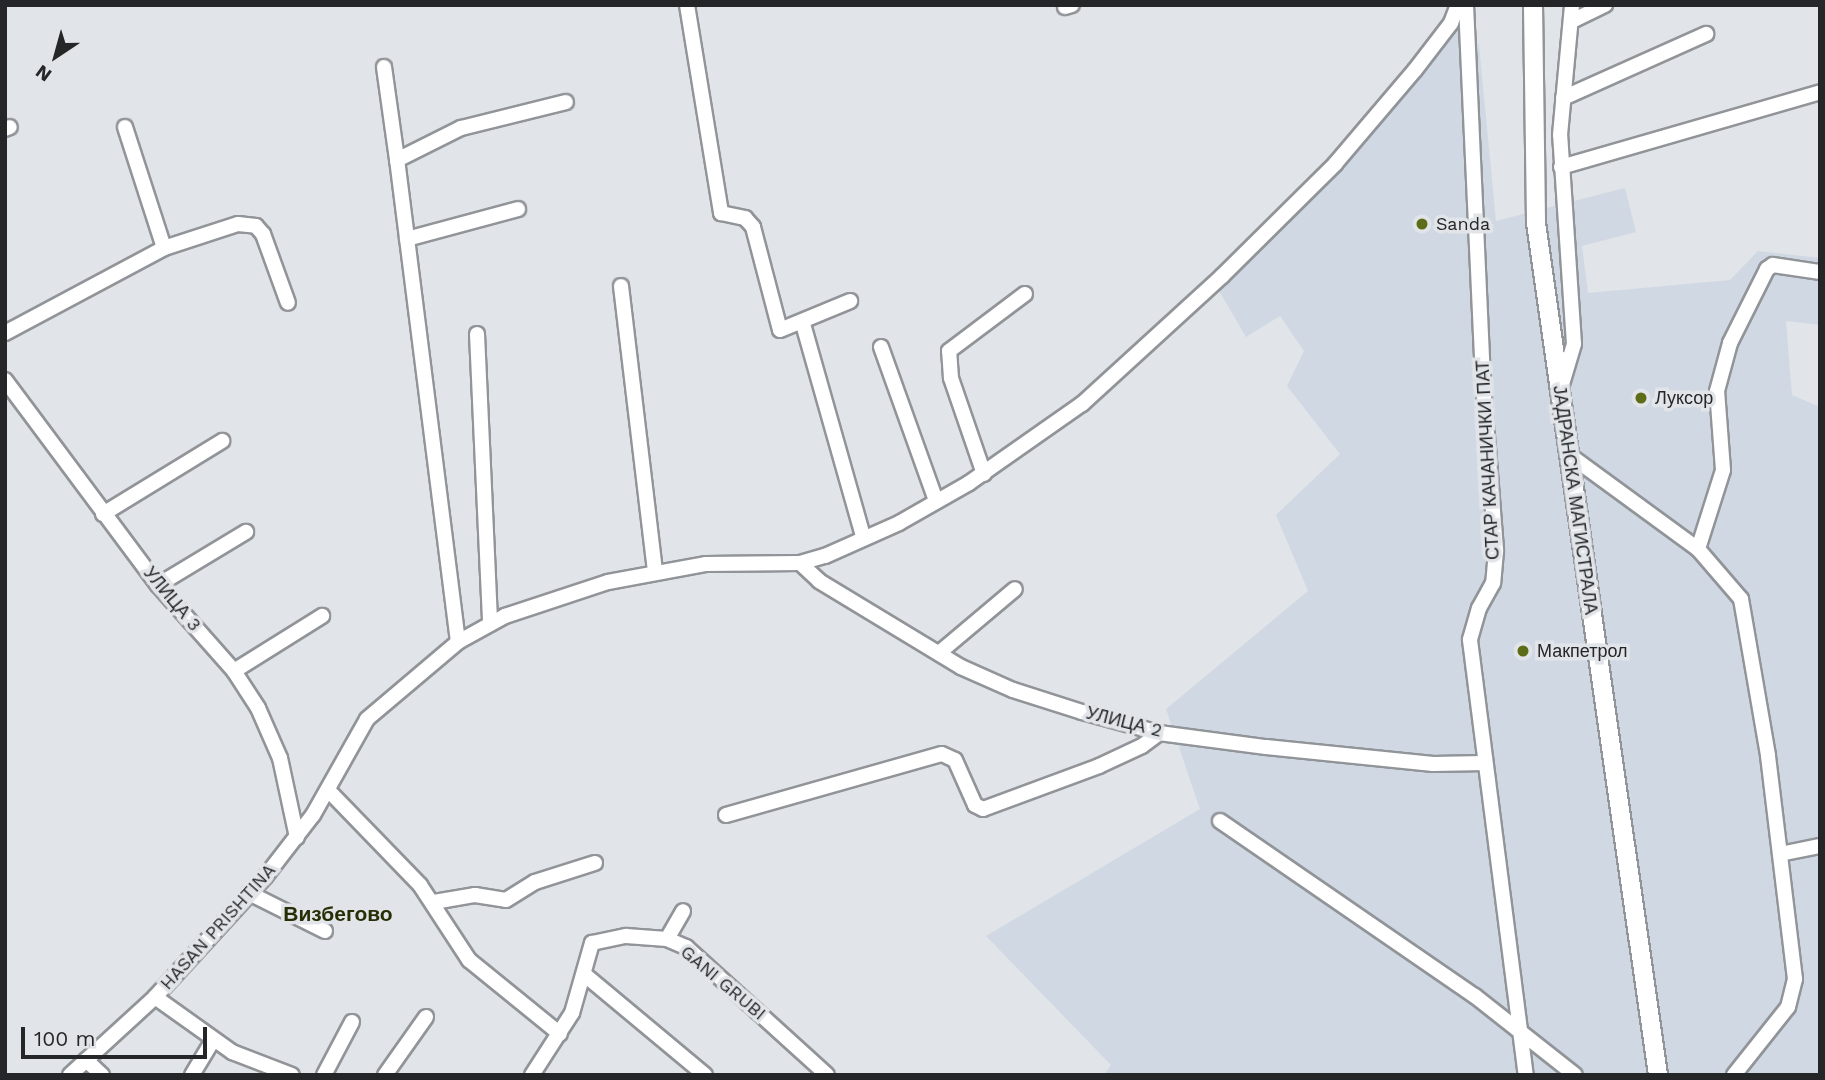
<!DOCTYPE html>
<meta charset="utf-8">
<style>
body{margin:0}
#map{position:relative;width:1825px;height:1080px;overflow:hidden;background:#e1e4e8;font-family:"Work Sans",sans-serif}
div>[style]{position:absolute}
[style*='--x']{left:calc(var(--x)*1px);top:calc(var(--y)*1px);width:calc(var(--w)*1px);rotate:calc(var(--a)*1deg)}
.built>*{inset:0;background:#d0d9e3}
.roads{filter:drop-shadow(2px 0 #919498) drop-shadow(-2px 0 #919498) drop-shadow(0 2px #919498) drop-shadow(0 -2px #919498)}
.minor>*{height:14px;margin:-7px;padding:0 7px;transform-origin:7px;border-radius:7px;background:#fff}
.tertiary>*{height:18px;margin:-9px;padding:0 9px;transform-origin:9px;border-radius:9px;background:#fff}
.dots>*{width:19px;height:19px;translate:-50% -50%;box-sizing:border-box;border:4px solid #e1e4e8;border-radius:50%}
span{translate:-50% -50%;white-space:nowrap;text-align:center;line-height:1.15;-webkit-text-stroke:7px #e1e4e8;paint-order:stroke}
.poi-label{font-size:18px;color:#252627}
.left{translate:0 -50%;text-align:left}
.street-label{font-size:18px;color:#252627}
.quarter-label{font-size:21px;color:#272e06;font-weight:700}
.frame{position:absolute;inset:0;border:7px solid #252627;pointer-events:none}
.north{position:absolute;left:21px;top:21px;width:70px;height:70px;-webkit-text-stroke:5px #e1e4e8;paint-order:stroke;rotate:216deg;font-size:19px;font-weight:700;line-height:28px;text-align:center;color:#252627}
.north::after{content:'';display:block;margin:auto;width:24px;height:32px;background:#252627;clip-path:polygon(50% 0,100% 100%,50% 72%,0 100%)}
.scale{position:absolute;left:21px;top:1027px;width:186px;height:32px;box-sizing:border-box;border:4px solid #252627;border-top:0;padding-left:9px;font-size:21px;line-height:24px;white-space:nowrap;color:#252627;-webkit-text-stroke:5px #e1e4e8;paint-order:stroke}
</style>
<div id="map">
<div class="built">
<div style="clip-path:polygon(1459px 26px,1479px 45px,1496px 221px,1625px 188px,1636px 232px,1582px 246px,1588px 293px,1730px 280px,1758px 251px,1820px 258px,1820px 325px,1786px 321px,1792px 395px,1820px 407px,1820px 1075px,1104px 1075px,1111px 1065px,986px 936px,1200px 809px,1166px 709px,1308px 591px,1276px 515px,1340px 454px,1287px 386px,1304px 351px,1280px 316px,1246px 337px,1218px 289px,1350px 154px)"></div>
</div>
<div class="roads">
<div class="minor">
<div style="--x:687;--y:5;--w:211;--a:80.7"></div>
<div style="--x:721;--y:213;--w:25;--a:12"></div>
<div style="--x:745;--y:218;--w:12;--a:48"></div>
<div style="--x:753;--y:227;--w:106;--a:75.3"></div>
<div style="--x:780;--y:330;--w:76;--a:-22.5"></div>
<div style="--x:1466;--y:5;--w:379;--a:87.4"></div>
<div style="--x:1483;--y:384;--w:168;--a:85.5"></div>
<div style="--x:1496;--y:551;--w:32;--a:95"></div>
<div style="--x:1493;--y:583;--w:29;--a:119"></div>
<div style="--x:1479;--y:608;--w:33;--a:106"></div>
<div style="--x:1470;--y:640;--w:439;--a:82.7"></div>
<div style="--x:1065;--y:7;--w:7;--a:-16"></div>
<div style="--x:1572;--y:21;--w:37;--a:-26"></div>
<div style="--x:384;--y:67;--w:94;--a:82"></div>
<div style="--x:1563;--y:98;--w:157;--a:-24.1"></div>
<div style="--x:125;--y:127;--w:127;--a:72.1"></div>
<div style="--x:5;--y:129;--w:5;--a:-22"></div>
<div style="--x:1561;--y:167;--w:270;--a:-16.1"></div>
<div style="--x:407;--y:239;--w:115;--a:-15.1"></div>
<div style="--x:621;--y:286;--w:288;--a:83.2"></div>
<div style="--x:803;--y:324;--w:223;--a:74.2"></div>
<div style="--x:5;--y:333;--w:180;--a:-28.1"></div>
<div style="--x:164;--y:248;--w:78;--a:-18"></div>
<div style="--x:238;--y:224;--w:18;--a:6"></div>
<div style="--x:256;--y:226;--w:11;--a:49"></div>
<div style="--x:263;--y:234;--w:73;--a:70.1"></div>
<div style="--x:477;--y:334;--w:290;--a:87.4"></div>
<div style="--x:881;--y:347;--w:164;--a:70.3"></div>
<div style="--x:5;--y:380;--w:256;--a:53.3"></div>
<div style="--x:158;--y:585;--w:115;--a:48.5"></div>
<div style="--x:234;--y:671;--w:44;--a:57"></div>
<div style="--x:258;--y:708;--w:55;--a:66.3"></div>
<div style="--x:280;--y:758;--w:81;--a:77.9"></div>
<div style="--x:1560;--y:391;--w:49;--a:-73.4"></div>
<div style="--x:1574;--y:344;--w:209;--a:-93.8"></div>
<div style="--x:1560;--y:135;--w:131;--a:-84.7"></div>
<div style="--x:1568;--y:454;--w:161;--a:36.2"></div>
<div style="--x:1698;--y:549;--w:66;--a:49.3"></div>
<div style="--x:1741;--y:599;--w:159;--a:80.2"></div>
<div style="--x:1768;--y:756;--w:225;--a:83.1"></div>
<div style="--x:1795;--y:979;--w:29;--a:104"></div>
<div style="--x:1788;--y:1007;--w:87;--a:128.5"></div>
<div style="--x:984;--y:474;--w:102;--a:-109"></div>
<div style="--x:951;--y:378;--w:27;--a:-94"></div>
<div style="--x:949;--y:351;--w:95;--a:-36.9"></div>
<div style="--x:103;--y:514;--w:140;--a:-31.5"></div>
<div style="--x:1698;--y:549;--w:83;--a:-72.4"></div>
<div style="--x:1723;--y:470;--w:79;--a:-94.3"></div>
<div style="--x:1717;--y:391;--w:50;--a:-74.8"></div>
<div style="--x:1730;--y:343;--w:83;--a:-63.4"></div>
<div style="--x:1767;--y:269;--w:7;--a:-34"></div>
<div style="--x:1773;--y:265;--w:48;--a:8.5"></div>
<div style="--x:800;--y:563;--w:26;--a:43"></div>
<div style="--x:819;--y:581;--w:166;--a:31.2"></div>
<div style="--x:961;--y:667;--w:57;--a:23.9"></div>
<div style="--x:1013;--y:690;--w:72;--a:17.7"></div>
<div style="--x:1082;--y:712;--w:80;--a:15.3"></div>
<div style="--x:1159;--y:733;--w:108;--a:7.5"></div>
<div style="--x:1266;--y:747;--w:168;--a:5.8"></div>
<div style="--x:1433;--y:764;--w:52;--a:-1.1"></div>
<div style="--x:158;--y:585;--w:103;--a:-31.1"></div>
<div style="--x:458;--y:642;--w:486;--a:-97.2"></div>
<div style="--x:397;--y:160;--w:72;--a:-26.6"></div>
<div style="--x:461;--y:128;--w:108;--a:-13.9"></div>
<div style="--x:939;--y:653;--w:99;--a:-40.1"></div>
<div style="--x:234;--y:671;--w:104;--a:-32"></div>
<div style="--x:329;--y:791;--w:131;--a:45.9"></div>
<div style="--x:420;--y:885;--w:90;--a:56.8"></div>
<div style="--x:469;--y:960;--w:117;--a:39.1"></div>
<div style="--x:726;--y:815;--w:224;--a:-15.8"></div>
<div style="--x:942;--y:754;--w:14;--a:25"></div>
<div style="--x:955;--y:760;--w:49;--a:66"></div>
<div style="--x:975;--y:805;--w:9;--a:27"></div>
<div style="--x:983;--y:809;--w:124;--a:-20.3"></div>
<div style="--x:1099;--y:766;--w:47;--a:-24.9"></div>
<div style="--x:1142;--y:746;--w:21;--a:-37"></div>
<div style="--x:1220;--y:821;--w:309;--a:34.5"></div>
<div style="--x:1475;--y:996;--w:127;--a:38.3"></div>
<div style="--x:1780;--y:854;--w:41;--a:-11.3"></div>
<div style="--x:249;--y:893;--w:85;--a:26.6"></div>
<div style="--x:434;--y:902;--w:42;--a:-9.7"></div>
<div style="--x:475;--y:895;--w:31;--a:9"></div>
<div style="--x:506;--y:900;--w:34;--a:-32"></div>
<div style="--x:535;--y:882;--w:63;--a:-17.6"></div>
<div style="--x:667;--y:939;--w:32;--a:-60"></div>
<div style="--x:585;--y:975;--w:156;--a:39.8"></div>
<div style="--x:155;--y:997;--w:95;--a:35.5"></div>
<div style="--x:232;--y:1052;--w:64;--a:21"></div>
<div style="--x:86;--y:1060;--w:22;--a:43"></div>
<div style="--x:70;--y:1075;--w:115;--a:-42.5"></div>
<div style="--x:155;--y:997;--w:163;--a:-47.5"></div>
<div style="--x:265;--y:877;--w:78;--a:-52.3"></div>
<div style="--x:313;--y:815;--w:110;--a:-60.6"></div>
<div style="--x:367;--y:719;--w:119;--a:-40.2"></div>
<div style="--x:458;--y:642;--w:54;--a:-29"></div>
<div style="--x:505;--y:616;--w:108;--a:-18.3"></div>
<div style="--x:608;--y:582;--w:100;--a:-10.4"></div>
<div style="--x:706;--y:564;--w:94;--a:-0.6"></div>
<div style="--x:800;--y:563;--w:26;--a:-16"></div>
<div style="--x:825;--y:556;--w:81;--a:-24"></div>
<div style="--x:899;--y:523;--w:81;--a:-29.7"></div>
<div style="--x:969;--y:483;--w:138;--a:-35"></div>
<div style="--x:1082;--y:404;--w:190;--a:-42.4"></div>
<div style="--x:1222;--y:276;--w:159;--a:-44.7"></div>
<div style="--x:1335;--y:164;--w:123;--a:-49.6"></div>
<div style="--x:1415;--y:70;--w:59;--a:-52.5"></div>
<div style="--x:1451;--y:23;--w:19;--a:-69"></div>
<div style="--x:192;--y:1075;--w:41;--a:-59"></div>
<div style="--x:324;--y:1075;--w:60;--a:-62.2"></div>
<div style="--x:385;--y:1075;--w:71;--a:-54.7"></div>
<div style="--x:532;--y:1075;--w:74;--a:-57.2"></div>
<div style="--x:572;--y:1013;--w:73;--a:-74.1"></div>
<div style="--x:592;--y:943;--w:35;--a:-12"></div>
<div style="--x:626;--y:936;--w:41;--a:4.2"></div>
<div style="--x:667;--y:939;--w:21;--a:23"></div>
<div style="--x:686;--y:947;--w:190;--a:42.2"></div>
</div>
<div class="tertiary">
<div style="--x:1533;--y:5;--w:218;--a:89.2"></div>
<div style="--x:1536;--y:223;--w:861;--a:81.85"></div>
</div>
</div>
<div class="dots">
<div style="left:1422px;top:224px;background:#5d6c16"></div>
<div style="left:1641px;top:398px;background:#5d6c16"></div>
<div style="left:1523px;top:651px;background:#5d6c16"></div>
</div>
<div class="poi-label">
<span class="left" style="left:1436px;top:224px">Sanda</span>
<span class="left" style="left:1655px;top:398px">Луксор</span>
<span class="left" style="left:1537px;top:651px">Макпетрол</span>
</div>
<div class="street-label">
<span style="left:1488px;top:460px;rotate:-93deg">СТАР КАЧАНИЧКИ ПАТ</span>
<span style="left:1575px;top:500px;rotate:82deg">ЈАДРАНСКА МАГИСТРАЛА</span>
<span style="left:172px;top:599px;rotate:50deg">УЛИЦА 3</span>
<span style="left:1124px;top:722px;rotate:14deg">УЛИЦА 2</span>
<span style="left:218px;top:927px;rotate:-48deg">HASAN PRISHTINA</span>
<span style="left:723px;top:983px;rotate:40deg">GANI GRUBI</span>
</div>
<div class="quarter-label">
<span style="left:338px;top:914px">Визбегово</span>
</div>
<div class="frame"></div>
<div class="north">N</div>
<div class="scale">100 m</div>
</div>
